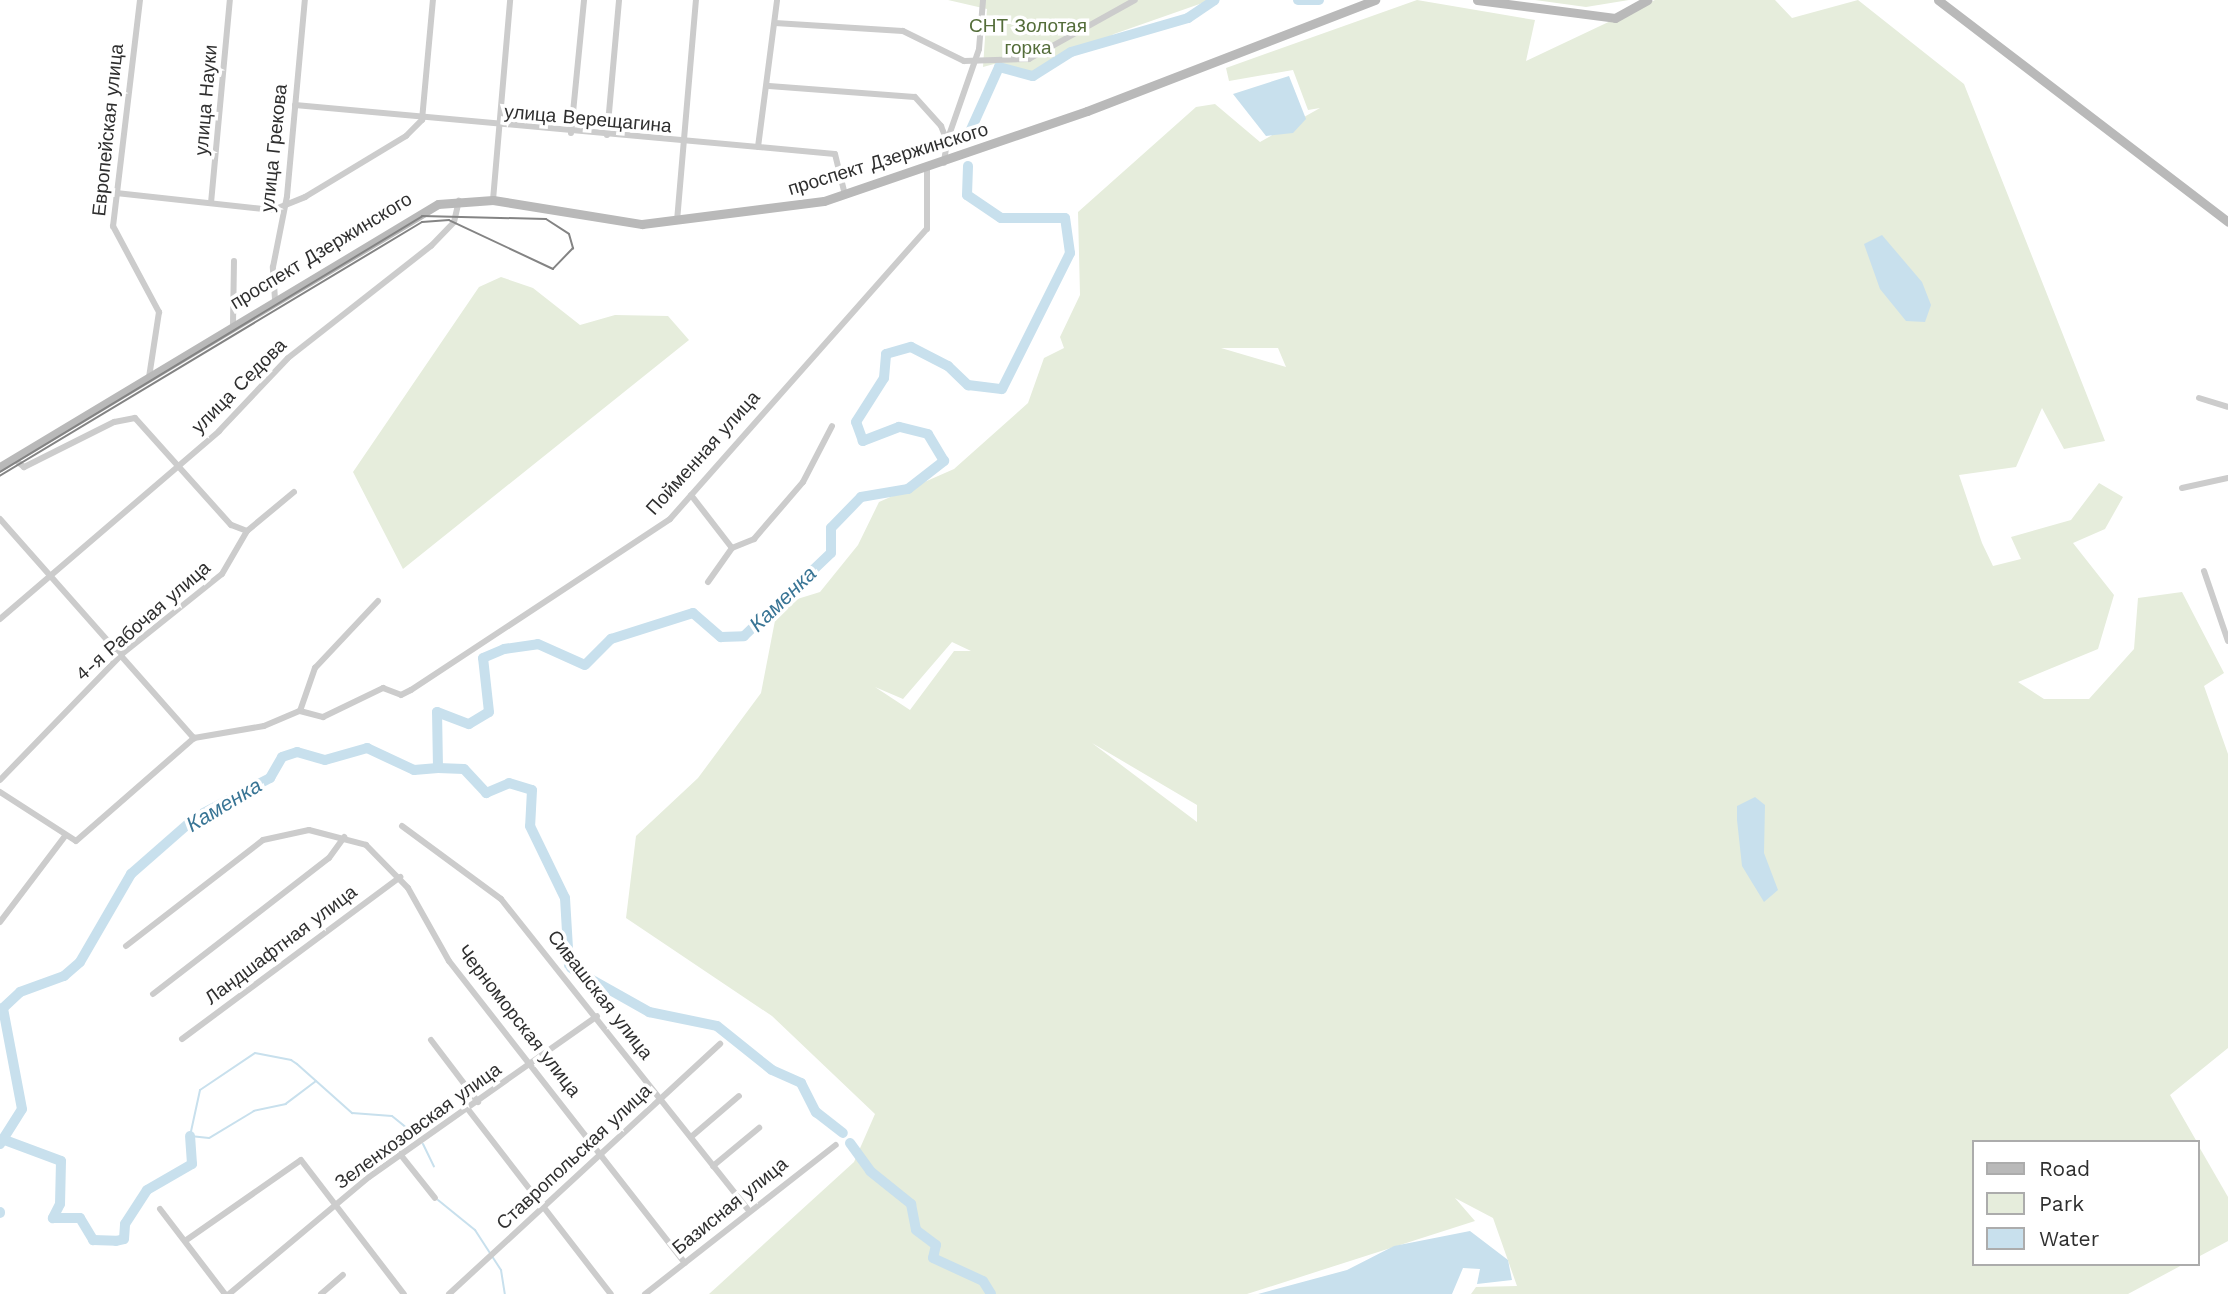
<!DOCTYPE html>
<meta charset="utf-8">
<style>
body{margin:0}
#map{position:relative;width:2228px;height:1294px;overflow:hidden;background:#fff;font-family:"Work Sans",sans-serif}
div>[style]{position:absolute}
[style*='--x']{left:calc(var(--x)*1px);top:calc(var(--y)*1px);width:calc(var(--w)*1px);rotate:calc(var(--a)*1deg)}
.green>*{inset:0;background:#e6eddc}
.water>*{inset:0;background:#c8e0ed}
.stream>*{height:2px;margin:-1px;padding:0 1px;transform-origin:1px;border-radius:1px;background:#c8e0ed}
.river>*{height:10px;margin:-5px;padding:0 5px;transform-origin:5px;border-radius:5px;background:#c8e0ed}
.street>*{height:6px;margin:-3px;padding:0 3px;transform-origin:3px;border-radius:3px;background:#ccc}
.secondary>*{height:9px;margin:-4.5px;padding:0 4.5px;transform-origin:4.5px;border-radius:4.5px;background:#b9b9b9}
.tram>*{height:2px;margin:-1px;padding:0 1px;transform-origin:1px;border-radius:1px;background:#848484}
span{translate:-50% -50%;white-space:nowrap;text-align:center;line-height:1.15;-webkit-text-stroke:7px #fff;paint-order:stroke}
.park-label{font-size:19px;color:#546d3a}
.street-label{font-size:19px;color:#2f2f2f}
.water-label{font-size:21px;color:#397595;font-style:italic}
.legend{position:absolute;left:1972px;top:1140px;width:228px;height:126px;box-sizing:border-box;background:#fff;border:2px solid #acacac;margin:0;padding:9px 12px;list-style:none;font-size:21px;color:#2f2f2f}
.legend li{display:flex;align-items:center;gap:14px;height:35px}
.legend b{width:35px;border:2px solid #acacac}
</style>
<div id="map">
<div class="green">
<div style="clip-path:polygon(948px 0,1211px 0,1114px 34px,1031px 77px,994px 64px,983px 67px,987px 9px)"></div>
<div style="clip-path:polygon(evenodd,1417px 0,1535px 20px,1526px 61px,1655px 0,1775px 0,1792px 18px,1858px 0,1964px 84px,2105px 441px,2064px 449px,2042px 408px,2016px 467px,1959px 475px,1982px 543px,1993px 566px,2021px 559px,2011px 537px,2071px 520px,2099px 483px,2123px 497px,2105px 529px,2073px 543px,2114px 595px,2098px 649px,2018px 682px,2044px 699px,2089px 699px,2134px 649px,2138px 598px,2182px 592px,2224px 673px,2204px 686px,2228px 754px,2228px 1048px,2170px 1095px,2197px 1142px,1974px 1142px,1974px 1264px,2184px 1264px,2128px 1294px,1471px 1294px,1476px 1287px,1517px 1286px,1493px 1218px,1455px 1198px,1475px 1221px,1247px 1294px,709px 1294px,854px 1162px,875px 1114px,772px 1016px,626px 918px,636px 836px,698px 778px,761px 693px,778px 605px,820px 592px,858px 545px,879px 502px,954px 469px,1028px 403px,1044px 358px,1064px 348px,1060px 337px,1080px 295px,1078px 212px,1196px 107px,1215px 104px,1260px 142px,1320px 108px,1308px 110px,1293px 70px,1229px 81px,1226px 68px,1417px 0,1278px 348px,1286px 367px,1221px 348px,1278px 348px,1417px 0,952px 642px,971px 651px,954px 651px,910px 710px,875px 687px,903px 699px,952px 642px,1417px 0,1092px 743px,1197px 805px,1197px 822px,1092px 743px)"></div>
<div style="clip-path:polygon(1535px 0,1629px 0,1586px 7px)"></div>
<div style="clip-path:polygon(501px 277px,533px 288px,580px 325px,615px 315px,668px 316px,689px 340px,403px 569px,353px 472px,479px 287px)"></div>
<div style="clip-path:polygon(2198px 1145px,2228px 1197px,2228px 1241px,2198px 1257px)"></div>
</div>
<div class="water">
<div style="clip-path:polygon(1289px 76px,1306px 119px,1293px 133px,1266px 136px,1233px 94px)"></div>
<div style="clip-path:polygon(1882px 235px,1922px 282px,1931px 305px,1925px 322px,1906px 321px,1880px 289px,1864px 244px)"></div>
<div style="clip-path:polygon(1755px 797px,1765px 805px,1764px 853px,1778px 890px,1764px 902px,1742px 866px,1737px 820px,1737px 806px)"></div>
<div style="clip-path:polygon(1470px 1231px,1508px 1260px,1512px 1280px,1477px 1284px,1480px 1269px,1463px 1268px,1452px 1294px,1258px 1294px,1347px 1270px,1394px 1246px)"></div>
</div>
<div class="stream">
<div style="--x:316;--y:1081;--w:38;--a:143"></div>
<div style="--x:286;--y:1104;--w:33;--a:168"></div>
<div style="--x:254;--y:1111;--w:52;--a:149"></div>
<div style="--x:209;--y:1138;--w:19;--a:-174"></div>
<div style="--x:190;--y:1136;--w:47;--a:-77.7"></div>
<div style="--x:200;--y:1090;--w:66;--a:-33.9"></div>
<div style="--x:255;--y:1053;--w:37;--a:11"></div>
<div style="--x:291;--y:1060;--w:7;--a:34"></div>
<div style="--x:297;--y:1064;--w:74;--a:41.7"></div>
<div style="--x:352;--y:1113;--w:40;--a:4.3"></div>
<div style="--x:392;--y:1116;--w:32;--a:39"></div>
<div style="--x:423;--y:1144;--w:25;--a:64"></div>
<div style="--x:438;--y:1200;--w:48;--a:39"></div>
<div style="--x:475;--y:1230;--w:48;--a:57"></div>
<div style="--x:501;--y:1270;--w:24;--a:81"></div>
</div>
<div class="river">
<div style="--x:1298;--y:0;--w:21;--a:0"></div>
<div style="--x:968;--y:136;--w:76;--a:-65.8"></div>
<div style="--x:999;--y:67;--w:35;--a:15"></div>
<div style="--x:1033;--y:76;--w:45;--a:-32.3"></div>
<div style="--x:1071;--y:52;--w:122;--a:-16.2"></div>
<div style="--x:1188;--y:18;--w:32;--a:-34"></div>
<div style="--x:438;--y:768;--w:26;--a:2"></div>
<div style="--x:464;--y:769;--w:33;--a:47"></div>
<div style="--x:486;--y:793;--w:25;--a:-23"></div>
<div style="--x:509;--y:783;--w:24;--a:17"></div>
<div style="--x:532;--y:790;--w:36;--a:93"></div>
<div style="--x:530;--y:826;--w:80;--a:64.1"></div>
<div style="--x:565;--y:898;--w:67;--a:86.6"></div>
<div style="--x:571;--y:968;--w:90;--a:29.4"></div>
<div style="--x:649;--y:1012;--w:69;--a:11.6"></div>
<div style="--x:717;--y:1026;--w:70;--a:38.7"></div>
<div style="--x:772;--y:1070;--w:32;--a:24"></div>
<div style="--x:801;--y:1083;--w:33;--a:63"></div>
<div style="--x:816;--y:1112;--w:34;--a:38"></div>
<div style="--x:2;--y:1139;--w:63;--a:20.4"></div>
<div style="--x:61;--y:1161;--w:43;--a:91.3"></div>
<div style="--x:60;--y:1204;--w:16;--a:117"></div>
<div style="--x:53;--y:1218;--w:27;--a:0"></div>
<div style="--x:80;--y:1218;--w:26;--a:59"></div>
<div style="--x:93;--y:1240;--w:23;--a:2"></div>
<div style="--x:116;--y:1241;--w:8;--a:-14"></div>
<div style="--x:124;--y:1239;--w:15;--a:-86"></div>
<div style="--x:125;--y:1224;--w:40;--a:-57.1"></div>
<div style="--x:147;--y:1190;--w:52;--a:-30"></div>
<div style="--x:192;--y:1164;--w:28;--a:-94"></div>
<div style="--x:850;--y:1143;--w:34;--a:54"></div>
<div style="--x:870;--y:1171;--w:53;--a:38.8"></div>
<div style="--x:911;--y:1204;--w:26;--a:79"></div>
<div style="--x:916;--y:1230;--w:25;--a:37"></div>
<div style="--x:936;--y:1245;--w:13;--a:103"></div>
<div style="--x:933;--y:1258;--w:55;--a:24.7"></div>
<div style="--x:983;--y:1281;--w:15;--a:58"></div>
<div style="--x:0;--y:1144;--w:41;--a:-57.8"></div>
<div style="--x:22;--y:1109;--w:103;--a:-100.7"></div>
<div style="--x:3;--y:1008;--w:23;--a:-43"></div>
<div style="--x:20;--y:992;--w:47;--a:-20"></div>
<div style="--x:64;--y:976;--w:21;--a:-41"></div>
<div style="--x:80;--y:962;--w:102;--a:-59.9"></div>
<div style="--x:131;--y:874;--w:86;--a:-41.2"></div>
<div style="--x:196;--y:817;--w:84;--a:-27.8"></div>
<div style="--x:270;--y:778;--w:24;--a:-60"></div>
<div style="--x:282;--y:757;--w:16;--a:-18"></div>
<div style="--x:297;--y:752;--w:29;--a:16"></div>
<div style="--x:325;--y:760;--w:44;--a:-15.9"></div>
<div style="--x:367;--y:748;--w:52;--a:25.1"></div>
<div style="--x:414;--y:770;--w:24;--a:-5"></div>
<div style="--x:438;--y:768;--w:56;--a:-91"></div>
<div style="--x:437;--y:712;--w:34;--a:21"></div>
<div style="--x:469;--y:724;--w:23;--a:-31"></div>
<div style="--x:489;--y:712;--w:54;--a:-96.3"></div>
<div style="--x:483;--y:658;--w:23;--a:-23"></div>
<div style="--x:504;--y:649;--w:34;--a:-8"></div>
<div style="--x:538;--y:644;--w:51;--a:24.1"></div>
<div style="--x:585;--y:665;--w:37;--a:-45"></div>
<div style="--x:611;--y:639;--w:86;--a:-17.6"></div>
<div style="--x:693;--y:613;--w:37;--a:41"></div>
<div style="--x:721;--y:637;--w:23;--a:-2"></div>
<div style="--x:744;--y:636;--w:120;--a:-43.7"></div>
<div style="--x:831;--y:553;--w:25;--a:-90"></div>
<div style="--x:831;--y:528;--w:43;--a:-45.9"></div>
<div style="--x:861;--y:497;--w:48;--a:-9.7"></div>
<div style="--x:908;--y:489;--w:46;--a:-37.9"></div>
<div style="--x:944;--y:461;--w:31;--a:-121"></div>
<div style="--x:928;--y:434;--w:30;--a:-166"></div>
<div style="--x:899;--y:427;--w:39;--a:159"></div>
<div style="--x:863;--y:441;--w:20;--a:-110"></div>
<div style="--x:856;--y:422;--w:52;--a:-57.5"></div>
<div style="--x:884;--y:378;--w:24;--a:-85"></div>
<div style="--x:886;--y:354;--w:26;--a:-16"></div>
<div style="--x:911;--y:347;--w:42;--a:27.2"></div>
<div style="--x:948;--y:366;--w:28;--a:44"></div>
<div style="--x:968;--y:385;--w:34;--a:7"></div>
<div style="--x:1002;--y:389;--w:152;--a:-63.4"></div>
<div style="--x:1070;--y:253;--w:35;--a:-98"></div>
<div style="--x:1065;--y:218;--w:64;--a:180"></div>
<div style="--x:1001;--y:218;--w:41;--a:-145.9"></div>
<div style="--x:967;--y:195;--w:29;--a:-88"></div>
<div style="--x:0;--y:1212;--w:1;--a:90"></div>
</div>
<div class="street">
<div style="--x:140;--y:0;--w:228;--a:96.8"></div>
<div style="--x:113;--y:226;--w:98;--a:61.9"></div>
<div style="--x:159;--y:312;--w:66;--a:98.7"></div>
<div style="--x:775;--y:23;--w:128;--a:3.6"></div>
<div style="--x:903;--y:31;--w:68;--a:26.2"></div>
<div style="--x:964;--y:61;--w:65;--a:-1.8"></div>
<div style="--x:1029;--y:59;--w:121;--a:-29.1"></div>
<div style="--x:769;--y:86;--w:146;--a:4.3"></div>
<div style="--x:915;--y:97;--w:39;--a:48"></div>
<div style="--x:941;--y:126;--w:16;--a:68"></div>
<div style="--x:947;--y:141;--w:22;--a:98"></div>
<div style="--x:295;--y:105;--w:542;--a:5.18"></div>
<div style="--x:835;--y:154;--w:42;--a:76.3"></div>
<div style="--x:571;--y:133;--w:134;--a:-84.4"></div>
<div style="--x:607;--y:135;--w:136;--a:-84.9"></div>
<div style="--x:947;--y:141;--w:97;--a:-70.8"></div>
<div style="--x:979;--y:49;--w:49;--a:-85.3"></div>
<div style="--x:758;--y:147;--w:148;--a:-82.6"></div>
<div style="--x:116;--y:193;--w:158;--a:6.2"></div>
<div style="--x:273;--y:210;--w:35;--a:-22"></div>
<div style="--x:305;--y:197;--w:118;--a:-31.1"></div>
<div style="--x:406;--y:136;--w:23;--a:-45"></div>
<div style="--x:422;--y:120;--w:121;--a:-84.8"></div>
<div style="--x:493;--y:200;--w:201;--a:-85.1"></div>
<div style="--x:211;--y:203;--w:204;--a:-84.7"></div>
<div style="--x:677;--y:221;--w:222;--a:-85.1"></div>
<div style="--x:275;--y:299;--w:32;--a:-94"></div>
<div style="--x:273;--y:267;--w:72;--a:-78.8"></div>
<div style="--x:287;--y:196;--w:197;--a:-84.8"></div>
<div style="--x:233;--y:324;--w:63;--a:-89.1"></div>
<div style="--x:2199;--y:398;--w:30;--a:17"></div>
<div style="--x:2182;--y:488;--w:47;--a:-12.3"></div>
<div style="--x:691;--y:495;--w:67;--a:52.3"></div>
<div style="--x:0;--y:519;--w:293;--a:48.5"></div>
<div style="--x:247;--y:531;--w:61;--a:-39.7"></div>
<div style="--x:2204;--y:571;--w:74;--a:71.1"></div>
<div style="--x:708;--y:582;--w:42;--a:-54.8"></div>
<div style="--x:732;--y:548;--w:24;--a:-22"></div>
<div style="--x:754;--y:539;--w:75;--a:-49.3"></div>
<div style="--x:803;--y:482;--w:63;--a:-62.6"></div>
<div style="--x:0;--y:619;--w:289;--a:-40.6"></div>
<div style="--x:219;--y:431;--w:100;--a:-46.6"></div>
<div style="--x:288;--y:358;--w:182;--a:-38.1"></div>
<div style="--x:431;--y:246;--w:33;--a:-46"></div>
<div style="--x:454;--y:222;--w:22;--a:-77"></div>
<div style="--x:300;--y:711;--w:24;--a:15"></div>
<div style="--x:323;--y:717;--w:67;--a:-25.8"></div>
<div style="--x:383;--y:688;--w:19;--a:21"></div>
<div style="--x:401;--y:695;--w:11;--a:-27"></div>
<div style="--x:411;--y:690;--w:310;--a:-33.4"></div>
<div style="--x:670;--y:519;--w:387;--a:-48.5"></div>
<div style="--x:927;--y:229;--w:61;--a:-90"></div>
<div style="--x:0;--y:780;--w:175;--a:-45.9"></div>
<div style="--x:122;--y:654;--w:128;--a:-38.7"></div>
<div style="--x:222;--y:574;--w:50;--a:-59.8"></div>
<div style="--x:247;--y:531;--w:17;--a:-159"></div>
<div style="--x:231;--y:525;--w:144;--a:-131.9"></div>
<div style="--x:135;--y:418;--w:21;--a:169"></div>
<div style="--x:114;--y:422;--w:101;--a:153.4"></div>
<div style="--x:24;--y:467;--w:13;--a:-141"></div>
<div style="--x:0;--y:792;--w:90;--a:32.8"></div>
<div style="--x:76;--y:841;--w:157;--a:-41.1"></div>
<div style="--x:194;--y:738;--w:71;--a:-9.7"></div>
<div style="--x:264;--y:726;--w:39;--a:-23"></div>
<div style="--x:300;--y:711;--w:46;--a:-70.8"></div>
<div style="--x:315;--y:668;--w:92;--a:-46.8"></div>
<div style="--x:402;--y:826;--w:123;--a:36.4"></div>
<div style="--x:501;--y:899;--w:396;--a:51.5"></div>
<div style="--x:0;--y:922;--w:108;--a:-52.9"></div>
<div style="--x:126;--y:946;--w:173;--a:-37.7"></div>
<div style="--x:263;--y:840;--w:47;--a:-12.3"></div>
<div style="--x:309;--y:830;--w:59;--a:14.7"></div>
<div style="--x:366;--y:845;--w:60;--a:45.7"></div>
<div style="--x:408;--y:888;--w:84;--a:60.7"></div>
<div style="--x:449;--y:961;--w:383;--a:52"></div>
<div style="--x:153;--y:994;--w:222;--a:-37.7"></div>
<div style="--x:329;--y:858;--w:26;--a:-54"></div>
<div style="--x:182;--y:1039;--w:272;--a:-36.6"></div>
<div style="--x:431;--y:1040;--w:78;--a:52.8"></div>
<div style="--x:467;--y:1108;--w:235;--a:52.3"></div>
<div style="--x:691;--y:1137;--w:63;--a:-40.5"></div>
<div style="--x:400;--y:1154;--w:56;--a:51.5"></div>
<div style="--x:713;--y:1166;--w:60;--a:-39.6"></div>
<div style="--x:160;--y:1209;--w:107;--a:52.6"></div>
<div style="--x:185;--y:1241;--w:141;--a:-34.9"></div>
<div style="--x:301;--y:1160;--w:169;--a:52.5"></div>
<div style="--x:229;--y:1294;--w:182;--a:-39.9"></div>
<div style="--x:369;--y:1177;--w:279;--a:-35.2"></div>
<div style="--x:321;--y:1294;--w:29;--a:-41"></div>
<div style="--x:449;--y:1294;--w:369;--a:-42.7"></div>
<div style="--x:645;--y:1294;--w:242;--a:-38"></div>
</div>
<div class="secondary">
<div style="--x:1477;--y:0;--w:139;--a:7.4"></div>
<div style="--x:1615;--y:18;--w:37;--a:-29"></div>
<div style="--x:1938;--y:0;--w:365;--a:37.4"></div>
<div style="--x:0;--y:467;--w:511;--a:-30.98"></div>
<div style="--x:438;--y:204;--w:55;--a:-4.2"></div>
<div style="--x:493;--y:200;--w:151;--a:9.2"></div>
<div style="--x:642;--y:224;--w:183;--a:-7.2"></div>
<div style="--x:824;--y:201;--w:278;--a:-18.9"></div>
<div style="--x:1087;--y:111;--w:309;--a:-21.1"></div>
</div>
<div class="tram">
<div style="--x:0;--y:472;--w:494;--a:-31.2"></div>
<div style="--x:422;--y:216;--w:124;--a:1.4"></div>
<div style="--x:546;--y:219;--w:27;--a:33"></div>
<div style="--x:569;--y:234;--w:15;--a:74"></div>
<div style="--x:573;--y:248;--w:29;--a:134"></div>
<div style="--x:553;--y:269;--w:115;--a:-154.8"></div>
<div style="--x:449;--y:220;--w:27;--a:176"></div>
<div style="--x:422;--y:222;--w:493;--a:149"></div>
</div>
<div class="park-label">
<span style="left:1028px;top:37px">СНТ Золотая<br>горка</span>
</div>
<div class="street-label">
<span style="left:206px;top:100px;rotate:-85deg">улица Науки</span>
<span style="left:588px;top:119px;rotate:5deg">улица Верещагина</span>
<span style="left:108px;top:130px;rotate:-84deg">Европейская улица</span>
<span style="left:274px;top:148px;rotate:-84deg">улица Грекова</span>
<span style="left:888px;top:159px;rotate:-17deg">проспект Дзержинского</span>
<span style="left:321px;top:251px;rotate:-31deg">проспект Дзержинского</span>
<span style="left:239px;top:386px;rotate:-45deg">улица Седова</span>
<span style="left:703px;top:453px;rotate:-48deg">Пойменная улица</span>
<span style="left:143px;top:621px;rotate:-41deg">4-я Рабочая улица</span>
<span style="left:281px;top:945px;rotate:-37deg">Ландшафтная улица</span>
<span style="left:600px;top:995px;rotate:52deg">Сивашская улица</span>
<span style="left:519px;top:1021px;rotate:52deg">Черноморская улица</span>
<span style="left:418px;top:1126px;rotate:-36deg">Зеленхозовская улица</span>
<span style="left:574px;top:1157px;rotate:-43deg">Ставропольская улица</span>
<span style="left:730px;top:1206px;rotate:-39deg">Базисная улица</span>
</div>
<div class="water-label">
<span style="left:783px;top:599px;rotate:-44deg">Каменка</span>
<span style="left:224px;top:805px;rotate:-31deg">Каменка</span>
</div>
<ul class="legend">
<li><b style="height:9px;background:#b9b9b9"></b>Road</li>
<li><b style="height:19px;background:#e6eddc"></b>Park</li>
<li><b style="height:19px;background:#c8e0ed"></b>Water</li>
</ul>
</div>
